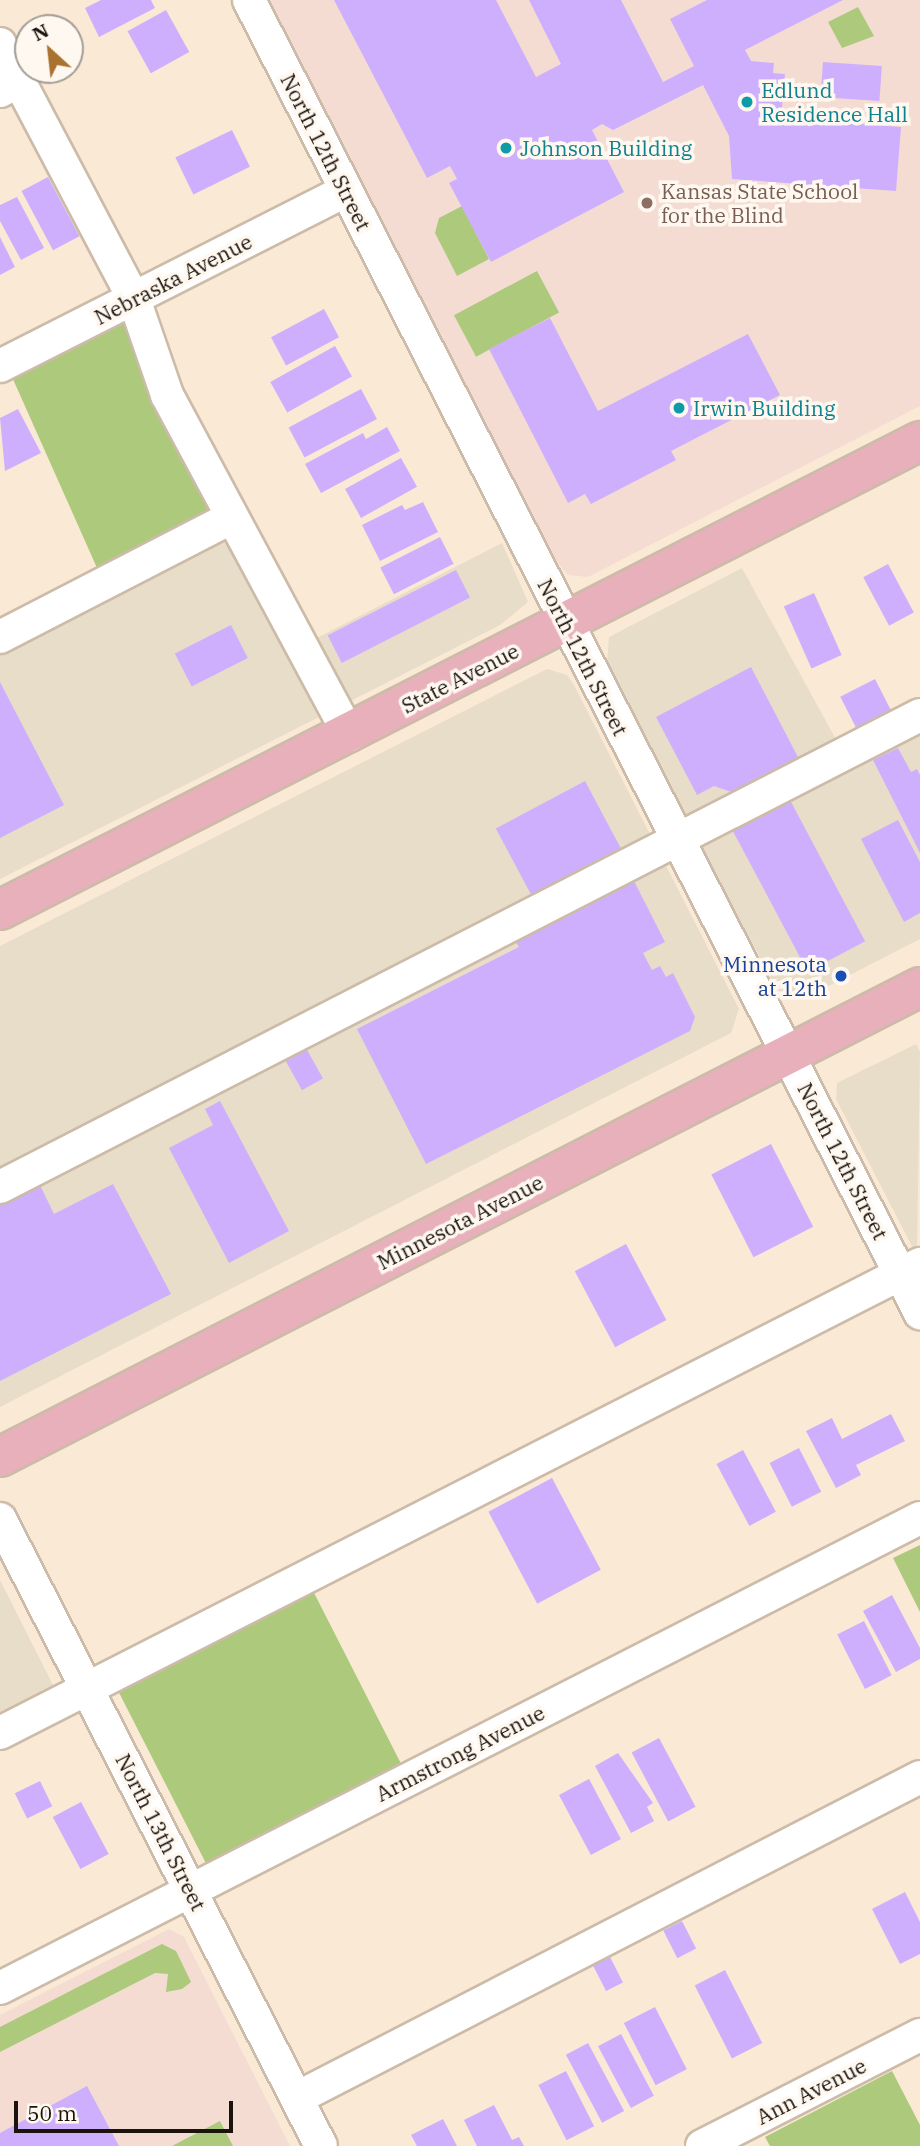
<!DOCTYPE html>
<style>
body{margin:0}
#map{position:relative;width:920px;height:2146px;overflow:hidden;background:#fae9d5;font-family:"IBM Plex Serif",serif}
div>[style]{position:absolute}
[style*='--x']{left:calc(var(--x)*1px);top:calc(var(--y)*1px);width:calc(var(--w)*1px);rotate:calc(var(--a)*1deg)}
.commercial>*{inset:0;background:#e8ddc8}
.education>*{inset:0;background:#f4dcd2}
.green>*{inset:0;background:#acc97c;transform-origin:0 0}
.building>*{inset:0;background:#ceaffe;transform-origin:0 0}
.roads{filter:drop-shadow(2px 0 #ccbba8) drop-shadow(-2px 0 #ccbba8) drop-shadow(0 2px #ccbba8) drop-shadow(0 -2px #ccbba8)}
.minor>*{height:32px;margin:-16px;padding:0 16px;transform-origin:16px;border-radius:16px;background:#fff}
.major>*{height:38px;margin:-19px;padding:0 19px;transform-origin:19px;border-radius:19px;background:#e8b0bb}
.dots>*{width:19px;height:19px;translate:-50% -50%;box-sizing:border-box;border:4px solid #fff8f0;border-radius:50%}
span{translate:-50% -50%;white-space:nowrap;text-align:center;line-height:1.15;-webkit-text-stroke:7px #fff8f0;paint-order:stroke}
.culture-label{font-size:21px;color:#0d838f}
.left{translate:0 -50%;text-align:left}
.street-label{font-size:21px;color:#1a140d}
.education-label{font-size:21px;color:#785e54}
.transit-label{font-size:21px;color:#164399}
.right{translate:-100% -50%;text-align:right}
.north{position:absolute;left:14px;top:14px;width:70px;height:70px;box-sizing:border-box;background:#fff8f0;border:2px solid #a39d95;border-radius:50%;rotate:333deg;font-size:19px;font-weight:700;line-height:28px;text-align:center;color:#1a140d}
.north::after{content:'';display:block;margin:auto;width:24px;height:32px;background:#a9722e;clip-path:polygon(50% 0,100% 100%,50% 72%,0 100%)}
.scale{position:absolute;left:14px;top:2101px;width:219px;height:32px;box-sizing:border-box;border:4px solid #1a140d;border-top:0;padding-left:9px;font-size:21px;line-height:24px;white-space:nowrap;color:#1a140d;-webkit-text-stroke:5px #fff8f0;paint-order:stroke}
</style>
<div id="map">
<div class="commercial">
<div style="clip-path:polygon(243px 518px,311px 641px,502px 543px,528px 602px,500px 625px,0 879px,0 646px)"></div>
<div style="clip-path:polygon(742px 568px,839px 745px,688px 822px,607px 665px,609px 637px)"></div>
<div style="clip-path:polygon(547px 669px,567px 675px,574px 685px,739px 1009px,731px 1033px,0 1407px,0 946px)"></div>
<div style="clip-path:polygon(920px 727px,920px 939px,813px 994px,798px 999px,780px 995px,697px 840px)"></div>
<div style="clip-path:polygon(916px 1044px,920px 1052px,917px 1256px,836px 1099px,837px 1083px)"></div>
<div style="clip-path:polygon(0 1580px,57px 1693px,0 1722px)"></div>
</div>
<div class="education">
<div style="clip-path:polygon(269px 0,920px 0,920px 406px,588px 577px,568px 575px,556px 561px)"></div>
<div style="clip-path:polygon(169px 1929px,184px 1937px,290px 2146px,0 2146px,0 2015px)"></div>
</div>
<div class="green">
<div style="clip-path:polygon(858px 7px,874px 36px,842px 48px,828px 22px)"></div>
<div style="clip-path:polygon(462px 206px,489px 259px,457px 276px,435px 233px,439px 218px)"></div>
<div style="left:537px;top:271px;width:47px;height:94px;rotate:62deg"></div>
<div style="left:132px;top:317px;width:215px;height:134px;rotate:66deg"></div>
<div style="clip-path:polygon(920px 1545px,920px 1612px,893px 1558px)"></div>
<div style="left:310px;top:1585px;width:200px;height:219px;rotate:63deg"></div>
<div style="clip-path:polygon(162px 1944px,176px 1951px,191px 1982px,182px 1989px,166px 1992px,168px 1974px,155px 1973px,0 2052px,0 2027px)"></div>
<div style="clip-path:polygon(892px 2071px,920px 2125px,920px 2146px,770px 2146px,765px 2137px)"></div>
<div style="clip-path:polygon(220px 2121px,233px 2146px,172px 2146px)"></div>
</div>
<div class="building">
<div style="clip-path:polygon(101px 0,151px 0,155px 8px,99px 37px,85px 8px)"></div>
<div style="clip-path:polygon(334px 0,496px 0,536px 77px,561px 64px,529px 0,621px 0,663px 82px,694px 66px,670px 19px,707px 0,843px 0,745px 50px,751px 61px,774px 63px,773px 73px,785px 74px,781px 118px,901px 127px,896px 191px,732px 179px,729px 136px,703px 85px,613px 130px,602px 124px,592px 130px,624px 192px,491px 262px,449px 183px,457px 179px,450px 166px,427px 178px)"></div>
<div style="left:166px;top:10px;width:48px;height:44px;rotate:61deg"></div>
<div style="left:823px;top:62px;width:59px;height:35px;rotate:4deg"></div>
<div style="left:232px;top:130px;width:41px;height:63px;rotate:64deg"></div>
<div style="left:48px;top:177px;width:67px;height:30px;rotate:62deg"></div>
<div style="clip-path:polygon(17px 197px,44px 248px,21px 260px,0 221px,0 205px)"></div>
<div style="clip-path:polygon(0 237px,15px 267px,0 275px)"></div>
<div style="left:324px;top:309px;width:32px;height:60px;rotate:62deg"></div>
<div style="clip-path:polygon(550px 318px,598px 411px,748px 334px,780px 395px,671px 451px,676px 460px,591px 504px,585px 494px,568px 503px,489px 349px)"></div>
<div style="left:335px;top:346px;width:35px;height:74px;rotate:61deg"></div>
<div style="left:361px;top:389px;width:34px;height:82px;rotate:62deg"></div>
<div style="clip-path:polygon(18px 409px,41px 453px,5px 471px,0 418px)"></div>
<div style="clip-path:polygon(387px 427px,400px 451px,321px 493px,305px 464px,363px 433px,366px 439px)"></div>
<div style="left:401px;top:458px;width:33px;height:64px;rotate:61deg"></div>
<div style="clip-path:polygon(423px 502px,438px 532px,380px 561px,362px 525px,402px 505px,405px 510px)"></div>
<div style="left:440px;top:537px;width:30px;height:67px;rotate:63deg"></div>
<div style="left:888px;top:564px;width:55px;height:28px;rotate:62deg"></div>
<div style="left:456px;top:570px;width:31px;height:144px;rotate:63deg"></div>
<div style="left:814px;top:593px;width:68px;height:33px;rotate:66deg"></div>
<div style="left:231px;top:625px;width:37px;height:63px;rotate:63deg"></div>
<div style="clip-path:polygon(751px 667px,800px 761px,737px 794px,714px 786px,697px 795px,656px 717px)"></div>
<div style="left:875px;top:679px;width:38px;height:39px;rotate:63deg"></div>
<div style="clip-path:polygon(0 682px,64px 805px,0 838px)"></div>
<div style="clip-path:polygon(898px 748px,911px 772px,917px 769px,920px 775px,920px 853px,873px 760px)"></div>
<div style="left:585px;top:781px;width:78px;height:101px;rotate:62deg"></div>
<div style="left:790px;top:800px;width:160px;height:65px;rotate:62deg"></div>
<div style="clip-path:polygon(898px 820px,920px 862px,920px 913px,904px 922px,861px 839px)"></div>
<div style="clip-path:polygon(633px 879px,665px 942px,643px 953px,652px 970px,660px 966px,666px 977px,673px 973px,695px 1017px,690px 1031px,426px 1164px,357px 1029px,519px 947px,514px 939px)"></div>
<div style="left:306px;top:1048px;width:35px;height:24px;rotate:61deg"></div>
<div style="clip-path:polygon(220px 1101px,289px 1231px,229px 1263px,169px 1148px,213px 1125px,205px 1109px)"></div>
<div style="left:771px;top:1144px;width:93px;height:67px;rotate:63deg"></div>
<div style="clip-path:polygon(37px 1179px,54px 1214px,113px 1184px,171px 1294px,0 1381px,0 1198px)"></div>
<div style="left:626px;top:1244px;width:86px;height:58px;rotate:62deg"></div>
<div style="clip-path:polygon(891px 1414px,905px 1441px,856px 1465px,861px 1475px,836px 1488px,806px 1431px,832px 1418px,842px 1439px)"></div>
<div style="left:799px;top:1448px;width:49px;height:33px;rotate:63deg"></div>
<div style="left:743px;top:1450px;width:70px;height:30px;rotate:62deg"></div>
<div style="left:552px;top:1478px;width:104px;height:72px;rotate:62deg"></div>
<div style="clip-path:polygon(892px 1595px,920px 1648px,920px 1659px,896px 1672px,863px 1611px)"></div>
<div style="left:864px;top:1621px;width:61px;height:30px;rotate:63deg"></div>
<div style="left:659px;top:1738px;width:78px;height:31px;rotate:62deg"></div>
<div style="clip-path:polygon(618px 1753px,653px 1803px,647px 1807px,654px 1821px,631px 1833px,595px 1766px)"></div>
<div style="left:589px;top:1779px;width:68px;height:34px;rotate:62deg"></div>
<div style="left:40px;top:1781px;width:28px;height:28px;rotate:64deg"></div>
<div style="left:81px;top:1802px;width:59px;height:32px;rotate:62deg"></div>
<div style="clip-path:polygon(905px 1892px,920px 1922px,920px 1954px,900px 1964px,872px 1909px)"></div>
<div style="left:682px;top:1921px;width:31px;height:21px;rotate:63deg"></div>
<div style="left:608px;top:1953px;width:33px;height:19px;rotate:63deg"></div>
<div style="left:725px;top:1970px;width:82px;height:34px;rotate:63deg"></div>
<div style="left:655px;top:2007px;width:70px;height:35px;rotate:63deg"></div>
<div style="left:621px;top:2034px;width:70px;height:26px;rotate:62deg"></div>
<div style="left:588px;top:2043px;width:77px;height:25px;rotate:62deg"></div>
<div style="left:566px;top:2071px;width:62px;height:31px;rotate:63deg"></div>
<div style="clip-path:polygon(87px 2086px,119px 2146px,0 2146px,0 2133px)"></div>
<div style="clip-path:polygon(494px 2105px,512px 2140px,519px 2137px,524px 2146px,477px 2146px,464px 2120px)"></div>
<div style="clip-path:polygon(443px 2119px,457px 2146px,417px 2146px,411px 2135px)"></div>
</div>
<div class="roads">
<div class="minor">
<div style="--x:249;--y:0;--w:1475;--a:62.93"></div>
<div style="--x:0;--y:44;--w:42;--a:62.8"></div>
<div style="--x:0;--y:91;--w:21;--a:-28"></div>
<div style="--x:19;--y:81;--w:246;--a:62.2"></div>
<div style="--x:134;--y:299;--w:102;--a:71"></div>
<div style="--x:167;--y:395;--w:386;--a:61.8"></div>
<div style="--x:0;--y:366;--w:387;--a:-26.9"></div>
<div style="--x:0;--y:637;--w:261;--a:-27.3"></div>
<div style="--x:0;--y:1187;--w:1034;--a:-27.16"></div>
<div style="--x:0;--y:1519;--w:704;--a:62.89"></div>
<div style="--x:0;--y:1733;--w:1033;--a:-27.01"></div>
<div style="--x:0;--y:1988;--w:1033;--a:-27.06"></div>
<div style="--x:297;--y:2098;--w:701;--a:-27.26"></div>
<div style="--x:702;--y:2146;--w:245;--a:-27"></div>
</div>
<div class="major">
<div style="--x:0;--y:910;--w:1033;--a:-27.01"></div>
<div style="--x:0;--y:1457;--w:1033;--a:-27.06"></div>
</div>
</div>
<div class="dots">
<div style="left:747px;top:102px;background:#0f9aa8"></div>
<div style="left:506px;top:148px;background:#0f9aa8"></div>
<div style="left:647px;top:203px;background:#8d6e63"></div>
<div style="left:679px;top:408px;background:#0f9aa8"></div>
<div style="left:841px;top:976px;background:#1a4fb4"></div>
</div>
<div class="culture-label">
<span class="left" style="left:761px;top:102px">Edlund<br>Residence Hall</span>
<span class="left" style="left:520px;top:148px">Johnson Building</span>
<span class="left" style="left:693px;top:408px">Irwin Building</span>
</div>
<div class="street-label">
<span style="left:326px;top:152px;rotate:63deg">North 12th Street</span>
<span style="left:173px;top:279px;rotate:-27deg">Nebraska Avenue</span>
<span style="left:583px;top:657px;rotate:63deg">North 12th Street</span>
<span style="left:460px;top:678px;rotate:-27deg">State Avenue</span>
<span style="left:843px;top:1161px;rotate:63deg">North 12th Street</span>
<span style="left:460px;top:1222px;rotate:-27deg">Minnesota Avenue</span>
<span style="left:460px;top:1753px;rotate:-27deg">Armstrong Avenue</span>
<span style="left:161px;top:1832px;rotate:63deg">North 13th Street</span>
<span style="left:811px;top:2091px;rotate:-27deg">Ann Avenue</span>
</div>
<div class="education-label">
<span class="left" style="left:661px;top:203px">Kansas State School<br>for the Blind</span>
</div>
<div class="transit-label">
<span class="right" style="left:827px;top:976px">Minnesota<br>at 12th</span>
</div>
<div class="north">N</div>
<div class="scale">50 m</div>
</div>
